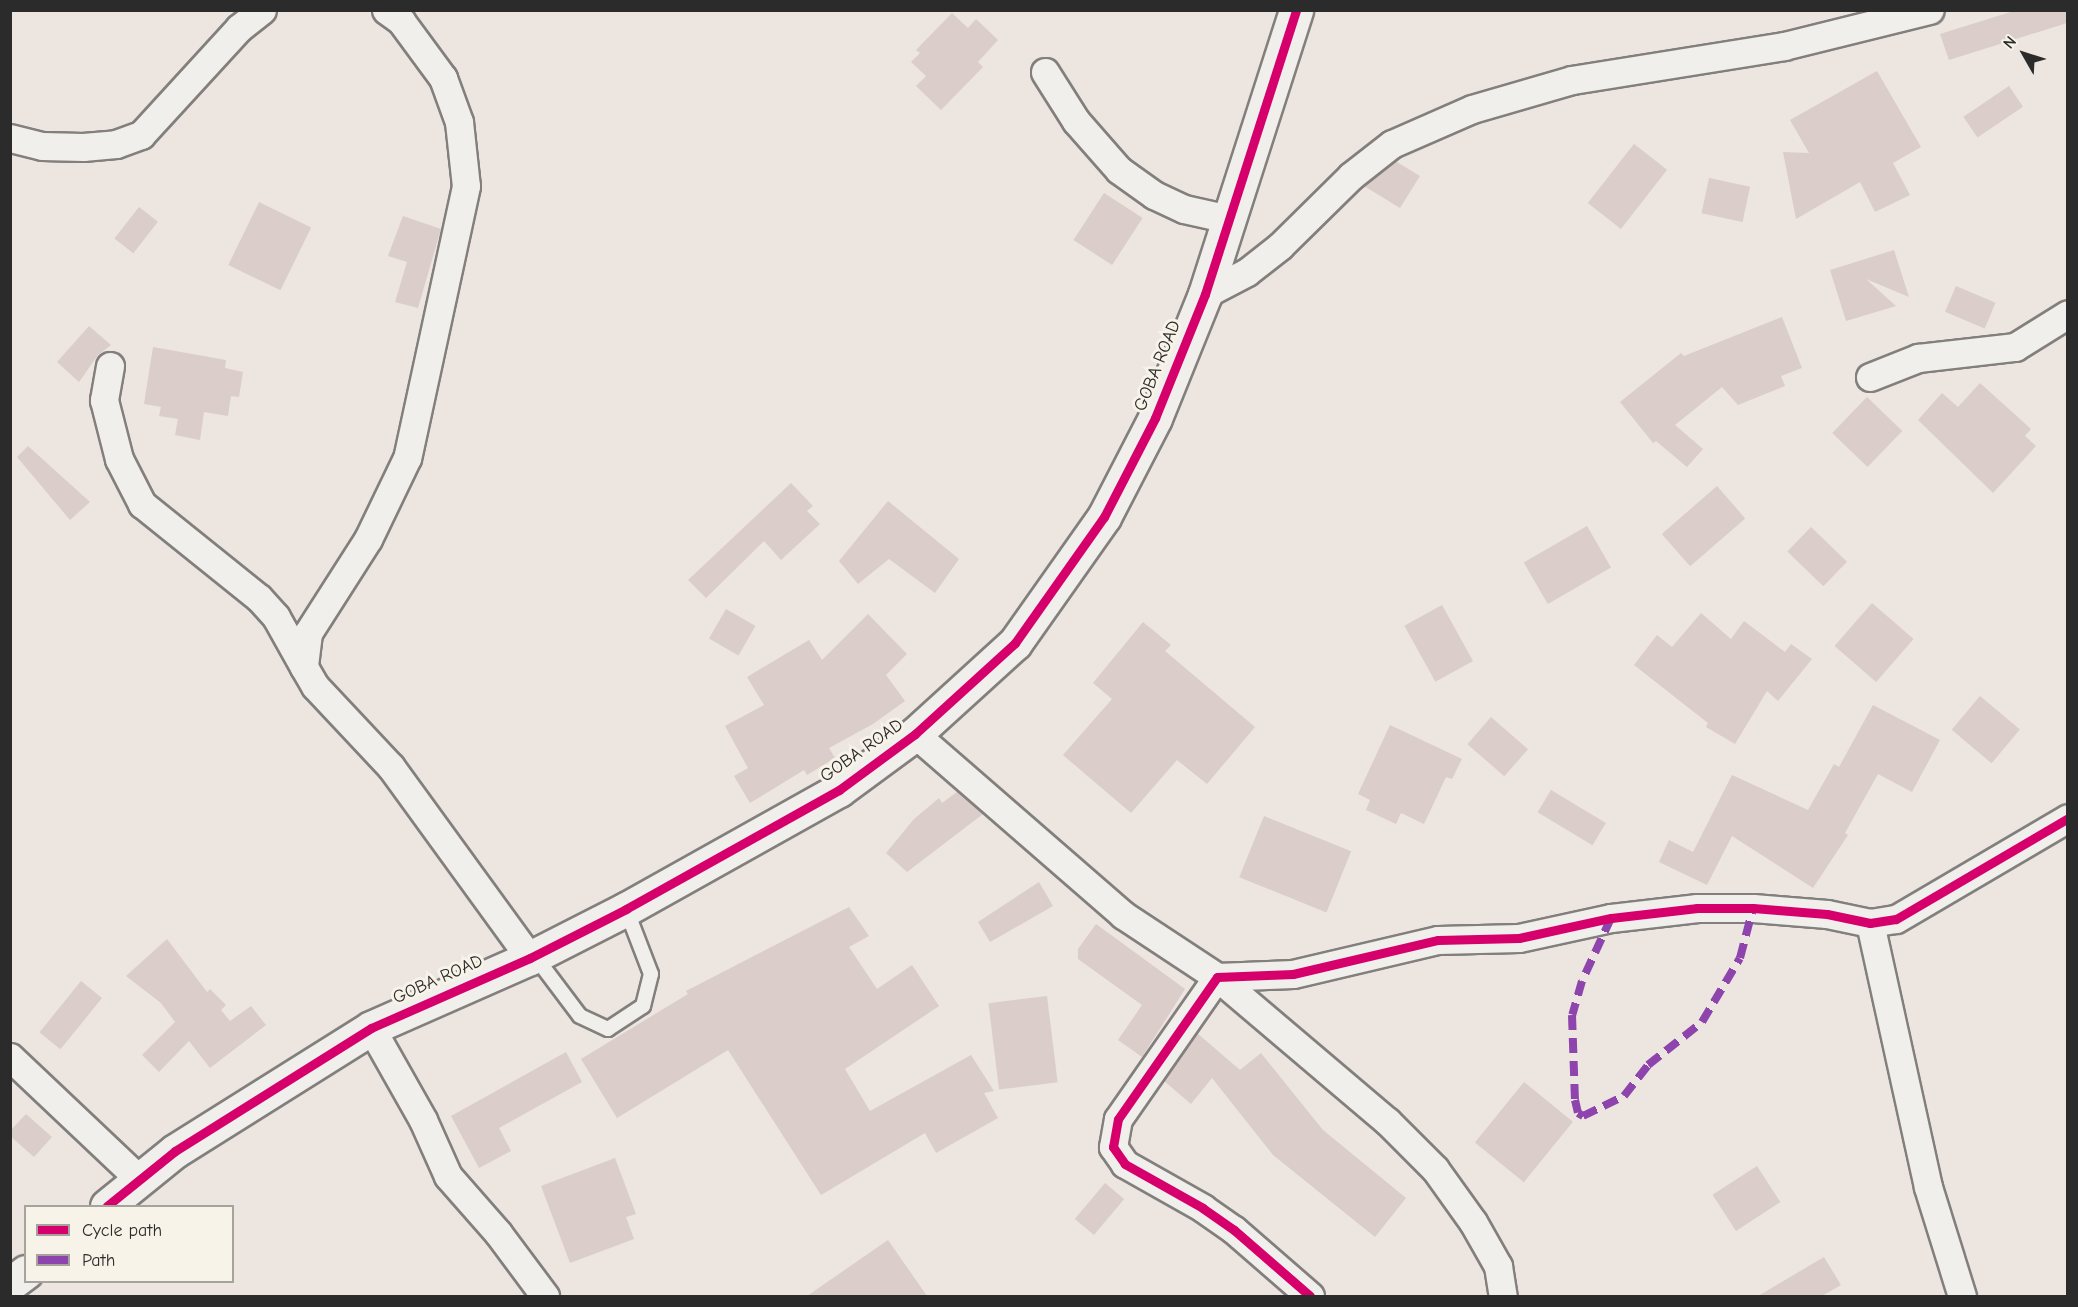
<!DOCTYPE html>
<style>
body{margin:0}
#map{position:relative;width:2078px;height:1307px;overflow:hidden;background:#ede5e0;font-family:"Comic Neue",sans-serif}
div>[style]{position:absolute}
[style*='--x']{left:calc(var(--x)*1px);top:calc(var(--y)*1px);width:calc(var(--w)*1px);rotate:calc(var(--a)*1deg)}
.building>*{inset:0;background:#dbcdc9;transform-origin:0 0}
.roads{filter:drop-shadow(2px 0 #827f7c) drop-shadow(-2px 0 #827f7c) drop-shadow(0 2px #827f7c) drop-shadow(0 -2px #827f7c)}
.lane>*{height:14px;margin:-7px;padding:0 7px;transform-origin:7px;border-radius:7px;background:#f1efeb}
.street>*{height:27px;margin:-13.5px;padding:0 13.5px;transform-origin:13.5px;border-radius:13.5px;background:#f1efeb}
.secondary>*{height:33px;margin:-16.5px;padding:0 16.5px;transform-origin:16.5px;border-radius:16.5px;background:#f1efeb}
.quiet>*{height:8px;margin-top:-4px;transform-origin:0;background:repeating-linear-gradient(90deg,#8e44ad 0 15px,transparent 0 23px)}
.cycleway>*{height:9px;margin:-4.5px;padding:0 4.5px;transform-origin:4.5px;border-radius:4.5px;background:#d6006c}
span{translate:-50% -50%;white-space:nowrap;text-align:center;line-height:1.15;-webkit-text-stroke:6px #f7f3e8;paint-order:stroke}
.street-label{font-size:18px;color:#2b2b2b}
.frame{position:absolute;inset:0;border:12px solid #2b2b2b;pointer-events:none}
.legend{position:absolute;left:24px;top:1205px;width:210px;height:78px;box-sizing:border-box;background:#f7f3e8;border:2px solid #a5a39c;margin:0;padding:8px 10px;list-style:none;font-size:18px;color:#2b2b2b}
.legend li{display:flex;align-items:center;gap:12px;height:30px}
.legend b{width:30px;border:2px solid #a5a39c}
.north{position:absolute;left:1994px;top:24px;width:60px;height:60px;-webkit-text-stroke:4px #f7f3e8;paint-order:stroke;rotate:309deg;font-size:16px;font-weight:700;line-height:24px;text-align:center;color:#2b2b2b}
.north::after{content:'';display:block;margin:auto;width:21px;height:27px;background:#2b2b2b;clip-path:polygon(50% 0,100% 100%,50% 72%,0 100%)}
</style>
<div id="map">
<div class="building">
<div style="clip-path:polygon(2017px 10px,2067px 10px,2067px 23px,1949px 60px,1940px 34px)"></div>
<div style="clip-path:polygon(952px 13px,968px 28px,976px 19px,998px 40px,978px 62px,983px 67px,941px 110px,916px 86px,926px 76px,911px 62px,920px 53px,916px 50px)"></div>
<div style="clip-path:polygon(1877px 71px,1921px 147px,1893px 163px,1910px 195px,1875px 212px,1860px 182px,1796px 219px,1783px 152px,1809px 153px,1790px 120px)"></div>
<div style="left:2009px;top:86px;width:25px;height:55px;rotate:56deg"></div>
<div style="left:1634px;top:144px;width:42px;height:75px;rotate:38deg"></div>
<div style="clip-path:polygon(1395px 161px,1420px 176px,1400px 208px,1364px 186px)"></div>
<div style="left:1709px;top:178px;width:42px;height:36px;rotate:12deg"></div>
<div style="left:1104px;top:193px;width:46px;height:56px;rotate:33deg"></div>
<div style="left:259px;top:202px;width:58px;height:70px;rotate:26deg"></div>
<div style="left:139px;top:207px;width:24px;height:40px;rotate:38deg"></div>
<div style="clip-path:polygon(403px 216px,441px 229px,418px 308px,395px 302px,407px 262px,388px 256px)"></div>
<div style="clip-path:polygon(1894px 250px,1909px 297px,1866px 279px,1896px 306px,1846px 321px,1830px 270px)"></div>
<div style="left:1956px;top:286px;width:43px;height:28px;rotate:23deg"></div>
<div style="clip-path:polygon(1782px 317px,1802px 368px,1781px 376px,1785px 386px,1738px 405px,1722px 387px,1675px 425px,1703px 449px,1687px 467px,1656px 441px,1653px 443px,1620px 402px,1681px 353px,1684px 356px)"></div>
<div style="clip-path:polygon(89px 326px,111px 345px,98px 355px,79px 382px,57px 362px)"></div>
<div style="clip-path:polygon(153px 347px,226px 360px,225px 368px,243px 372px,239px 397px,231px 396px,228px 416px,204px 412px,200px 440px,175px 435px,178px 419px,159px 416px,161px 407px,144px 404px)"></div>
<div style="clip-path:polygon(1980px 383px,2031px 429px,2025px 436px,2036px 446px,1993px 493px,1918px 420px,1942px 393px,1958px 407px)"></div>
<div style="left:1867px;top:397px;width:49px;height:50px;rotate:44deg"></div>
<div style="clip-path:polygon(28px 446px,90px 502px,70px 520px,17px 457px)"></div>
<div style="clip-path:polygon(791px 483px,813px 506px,807px 511px,820px 524px,781px 560px,764px 541px,706px 598px,688px 580px)"></div>
<div style="left:1717px;top:486px;width:43px;height:73px;rotate:49deg"></div>
<div style="clip-path:polygon(888px 501px,959px 559px,935px 593px,889px 559px,858px 584px,839px 561px)"></div>
<div style="left:1587px;top:526px;width:48px;height:73px;rotate:60deg"></div>
<div style="left:1811px;top:527px;width:50px;height:34px;rotate:44deg"></div>
<div style="left:1872px;top:603px;width:55px;height:57px;rotate:41deg"></div>
<div style="left:1442px;top:605px;width:64px;height:43px;rotate:61deg"></div>
<div style="left:726px;top:609px;width:34px;height:34px;rotate:30deg"></div>
<div style="clip-path:polygon(1701px 613px,1731px 639px,1744px 621px,1785px 652px,1791px 644px,1812px 659px,1778px 701px,1767px 691px,1735px 744px,1706px 727px,1708px 723px,1634px 665px,1657px 635px,1672px 647px)"></div>
<div style="clip-path:polygon(868px 614px,907px 654px,886px 675px,905px 701px,873px 724px,829px 748px,835px 758px,807px 775px,804px 770px,750px 803px,734px 776px,748px 768px,725px 726px,764px 705px,747px 677px,809px 640px,822px 660px)"></div>
<div style="clip-path:polygon(1143px 622px,1171px 645px,1165px 651px,1255px 727px,1207px 784px,1177px 760px,1131px 813px,1063px 755px,1112px 699px,1093px 683px)"></div>
<div style="left:1980px;top:696px;width:52px;height:44px;rotate:40deg"></div>
<div style="clip-path:polygon(1873px 705px,1940px 740px,1912px 792px,1878px 774px,1845px 833px,1848px 835px,1813px 888px,1732px 836px,1707px 885px,1659px 862px,1669px 840px,1693px 852px,1732px 775px,1808px 810px,1834px 764px,1839px 767px)"></div>
<div style="left:1491px;top:717px;width:49px;height:36px;rotate:41deg"></div>
<div style="clip-path:polygon(1390px 725px,1462px 759px,1452px 779px,1446px 777px,1424px 824px,1401px 813px,1396px 824px,1366px 810px,1370px 800px,1358px 794px)"></div>
<div style="left:1551px;top:790px;width:64px;height:26px;rotate:31deg"></div>
<div style="clip-path:polygon(957px 792px,983px 814px,907px 872px,886px 853px,914px 819px,939px 798px,942px 803px)"></div>
<div style="left:1264px;top:816px;width:94px;height:66px;rotate:22deg"></div>
<div style="clip-path:polygon(1039px 882px,1053px 906px,990px 942px,978px 922px)"></div>
<div style="clip-path:polygon(849px 907px,869px 936px,849px 947px,877px 989px,912px 965px,939px 1006px,845px 1069px,870px 1111px,971px 1055px,994px 1091px,984px 1093px,998px 1118px,936px 1153px,925px 1133px,821px 1195px,728px 1050px,617px 1118px,581px 1059px,688px 994px,686px 991px)"></div>
<div style="clip-path:polygon(1096px 924px,1185px 989px,1142px 1057px,1118px 1040px,1142px 1005px,1078px 959px,1078px 949px)"></div>
<div style="clip-path:polygon(167px 939px,207px 992px,210px 989px,226px 1005px,221px 1010px,230px 1021px,251px 1006px,266px 1025px,210px 1068px,189px 1041px,159px 1072px,142px 1055px,175px 1022px,161px 1003px,126px 976px)"></div>
<div style="left:81px;top:981px;width:27px;height:66px;rotate:39deg"></div>
<div style="left:1047px;top:996px;width:87px;height:59px;rotate:83deg"></div>
<div style="clip-path:polygon(1197px 1033px,1240px 1070px,1261px 1053px,1323px 1130px,1406px 1198px,1375px 1237px,1273px 1155px,1212px 1078px,1191px 1104px,1164px 1081px)"></div>
<div style="clip-path:polygon(566px 1052px,582px 1082px,499px 1128px,511px 1151px,479px 1168px,451px 1116px)"></div>
<div style="left:1524px;top:1082px;width:63px;height:78px;rotate:39deg"></div>
<div style="clip-path:polygon(26px 1114px,52px 1137px,34px 1157px,10px 1136px,10px 1131px)"></div>
<div style="clip-path:polygon(615px 1158px,636px 1214px,626px 1217px,634px 1239px,570px 1263px,541px 1186px)"></div>
<div style="left:1757px;top:1166px;width:43px;height:53px;rotate:57deg"></div>
<div style="left:1105px;top:1183px;width:25px;height:47px;rotate:40deg"></div>
<div style="clip-path:polygon(888px 1240px,927px 1296px,807px 1296px)"></div>
<div style="clip-path:polygon(1824px 1257px,1841px 1285px,1822px 1296px,1758px 1296px)"></div>
</div>
<div class="roads">
<div class="lane">
<div style="--x:534;--y:955;--w:76;--a:53"></div>
<div style="--x:580;--y:1016;--w:31;--a:25"></div>
<div style="--x:608;--y:1029;--w:42;--a:-33.3"></div>
<div style="--x:643;--y:1006;--w:33;--a:-76"></div>
<div style="--x:651;--y:974;--w:70;--a:-111"></div>
</div>
<div class="street">
<div style="--x:386;--y:10;--w:19;--a:36"></div>
<div style="--x:401;--y:21;--w:71;--a:53.6"></div>
<div style="--x:443;--y:78;--w:47;--a:70"></div>
<div style="--x:459;--y:122;--w:64;--a:83.8"></div>
<div style="--x:466;--y:186;--w:278;--a:102.2"></div>
<div style="--x:407;--y:458;--w:90;--a:115.7"></div>
<div style="--x:368;--y:539;--w:112;--a:122.6"></div>
<div style="--x:308;--y:633;--w:34;--a:97"></div>
<div style="--x:304;--y:667;--w:22;--a:60"></div>
<div style="--x:315;--y:686;--w:111;--a:46.8"></div>
<div style="--x:391;--y:767;--w:236;--a:54"></div>
<div style="--x:1045;--y:72;--w:58;--a:57.7"></div>
<div style="--x:1076;--y:121;--w:65;--a:48.7"></div>
<div style="--x:1119;--y:170;--w:43;--a:35.5"></div>
<div style="--x:1154;--y:195;--w:33;--a:25"></div>
<div style="--x:1184;--y:209;--w:46;--a:12.5"></div>
<div style="--x:10;--y:138;--w:33;--a:14"></div>
<div style="--x:42;--y:146;--w:41;--a:1.4"></div>
<div style="--x:83;--y:147;--w:33;--a:-5"></div>
<div style="--x:116;--y:144;--w:27;--a:-20"></div>
<div style="--x:141;--y:135;--w:145;--a:-47.5"></div>
<div style="--x:239;--y:28;--w:29;--a:-38"></div>
<div style="--x:1205;--y:294;--w:47;--a:-27.6"></div>
<div style="--x:1247;--y:272;--w:42;--a:-38.2"></div>
<div style="--x:1280;--y:246;--w:100;--a:-44.6"></div>
<div style="--x:1351;--y:176;--w:52;--a:-38"></div>
<div style="--x:1392;--y:144;--w:87;--a:-23.6"></div>
<div style="--x:1472;--y:109;--w:104;--a:-16.2"></div>
<div style="--x:1572;--y:80;--w:215;--a:-9.1"></div>
<div style="--x:1784;--y:46;--w:150;--a:-13.9"></div>
<div style="--x:110;--y:366;--w:35;--a:100"></div>
<div style="--x:104;--y:400;--w:61;--a:75.7"></div>
<div style="--x:119;--y:459;--w:51;--a:62.9"></div>
<div style="--x:142;--y:504;--w:150;--a:38.8"></div>
<div style="--x:259;--y:598;--w:25;--a:48"></div>
<div style="--x:276;--y:617;--w:57;--a:60.8"></div>
<div style="--x:1870;--y:377;--w:52;--a:-21.6"></div>
<div style="--x:1918;--y:358;--w:98;--a:-6.5"></div>
<div style="--x:2015;--y:347;--w:62;--a:-31.9"></div>
<div style="--x:915;--y:734;--w:276;--a:41"></div>
<div style="--x:1123;--y:915;--w:113;--a:33.4"></div>
<div style="--x:1217;--y:977;--w:223;--a:40.3"></div>
<div style="--x:1387;--y:1121;--w:68;--a:45"></div>
<div style="--x:1435;--y:1169;--w:65;--a:54.4"></div>
<div style="--x:1473;--y:1222;--w:51;--a:60.4"></div>
<div style="--x:1498;--y:1266;--w:30;--a:81"></div>
<div style="--x:1870;--y:923;--w:270;--a:77.6"></div>
<div style="--x:1928;--y:1187;--w:114;--a:72.7"></div>
<div style="--x:371;--y:1028;--w:106;--a:60.5"></div>
<div style="--x:423;--y:1120;--w:61;--a:65.9"></div>
<div style="--x:448;--y:1176;--w:76;--a:48.7"></div>
<div style="--x:498;--y:1233;--w:79;--a:53.3"></div>
<div style="--x:10;--y:1057;--w:179;--a:43.4"></div>
<div style="--x:1310;--y:1296;--w:101;--a:-139"></div>
<div style="--x:1234;--y:1230;--w:38;--a:-145"></div>
<div style="--x:1203;--y:1208;--w:90;--a:-150.6"></div>
<div style="--x:1125;--y:1164;--w:21;--a:-125"></div>
<div style="--x:1113;--y:1147;--w:28;--a:-80"></div>
<div style="--x:1118;--y:1119;--w:173;--a:-55.1"></div>
<div style="--x:1217;--y:977;--w:76;--a:-2.3"></div>
<div style="--x:1293;--y:974;--w:149;--a:-13.2"></div>
<div style="--x:1438;--y:940;--w:81;--a:-1.4"></div>
<div style="--x:1519;--y:938;--w:94;--a:-12.3"></div>
<div style="--x:1611;--y:918;--w:87;--a:-6.6"></div>
<div style="--x:1697;--y:908;--w:56;--a:0"></div>
<div style="--x:1753;--y:908;--w:74;--a:4.6"></div>
<div style="--x:1827;--y:914;--w:44;--a:11.8"></div>
<div style="--x:1870;--y:923;--w:26;--a:-9"></div>
<div style="--x:1896;--y:919;--w:199;--a:-30.4"></div>
</div>
<div class="secondary">
<div style="--x:107;--y:1206;--w:87;--a:-39"></div>
<div style="--x:175;--y:1151;--w:231;--a:-32.1"></div>
<div style="--x:371;--y:1028;--w:174;--a:-23.8"></div>
<div style="--x:530;--y:958;--w:108;--a:-27"></div>
<div style="--x:626;--y:909;--w:244;--a:-29.2"></div>
<div style="--x:839;--y:790;--w:94;--a:-36.4"></div>
<div style="--x:915;--y:734;--w:135;--a:-42.3"></div>
<div style="--x:1015;--y:643;--w:154;--a:-54.8"></div>
<div style="--x:1104;--y:517;--w:111;--a:-62.7"></div>
<div style="--x:1155;--y:418;--w:134;--a:-68"></div>
<div style="--x:1205;--y:294;--w:298;--a:-72.2"></div>
<div style="--x:10;--y:1284;--w:20;--a:-37"></div>
</div>
</div>
<div class="quiet">
<div style="--x:1611;--y:918;--w:69;--a:114.7"></div>
<div style="--x:1582;--y:981;--w:35;--a:106"></div>
<div style="--x:1572;--y:1015;--w:85;--a:88"></div>
<div style="--x:1575;--y:1100;--w:13;--a:77"></div>
<div style="--x:1578;--y:1113;--w:6;--a:31"></div>
<div style="--x:1583;--y:1116;--w:46;--a:-26"></div>
<div style="--x:1624;--y:1096;--w:39;--a:-52"></div>
<div style="--x:1648;--y:1065;--w:69;--a:-38.5"></div>
<div style="--x:1702;--y:1022;--w:74;--a:-59.3"></div>
<div style="--x:1740;--y:958;--w:52;--a:-75.4"></div>
</div>
<div class="cycleway">
<div style="--x:107;--y:1206;--w:87;--a:-39"></div>
<div style="--x:175;--y:1151;--w:231;--a:-32.1"></div>
<div style="--x:371;--y:1028;--w:174;--a:-23.8"></div>
<div style="--x:530;--y:958;--w:108;--a:-27"></div>
<div style="--x:626;--y:909;--w:244;--a:-29.2"></div>
<div style="--x:839;--y:790;--w:94;--a:-36.4"></div>
<div style="--x:915;--y:734;--w:135;--a:-42.3"></div>
<div style="--x:1015;--y:643;--w:154;--a:-54.8"></div>
<div style="--x:1104;--y:517;--w:111;--a:-62.7"></div>
<div style="--x:1155;--y:418;--w:134;--a:-68"></div>
<div style="--x:1205;--y:294;--w:298;--a:-72.2"></div>
<div style="--x:1310;--y:1296;--w:101;--a:-139"></div>
<div style="--x:1234;--y:1230;--w:38;--a:-145"></div>
<div style="--x:1203;--y:1208;--w:90;--a:-150.6"></div>
<div style="--x:1125;--y:1164;--w:21;--a:-125"></div>
<div style="--x:1113;--y:1147;--w:28;--a:-80"></div>
<div style="--x:1118;--y:1119;--w:173;--a:-55.1"></div>
<div style="--x:1217;--y:977;--w:76;--a:-2.3"></div>
<div style="--x:1293;--y:974;--w:149;--a:-13.2"></div>
<div style="--x:1438;--y:940;--w:81;--a:-1.4"></div>
<div style="--x:1519;--y:938;--w:94;--a:-12.3"></div>
<div style="--x:1611;--y:918;--w:87;--a:-6.6"></div>
<div style="--x:1697;--y:908;--w:56;--a:0"></div>
<div style="--x:1753;--y:908;--w:74;--a:4.6"></div>
<div style="--x:1827;--y:914;--w:44;--a:11.8"></div>
<div style="--x:1870;--y:923;--w:26;--a:-9"></div>
<div style="--x:1896;--y:919;--w:199;--a:-30.4"></div>
</div>
<div class="street-label">
<span style="left:1158px;top:366px;rotate:-68deg">GOBA ROAD</span>
<span style="left:862px;top:751px;rotate:-35deg">GOBA ROAD</span>
<span style="left:438px;top:980px;rotate:-24deg">GOBA ROAD</span>
</div>
<div class="frame"></div>
<ul class="legend">
<li><b style="height:8px;background:#d6006c"></b>Cycle path</li>
<li><b style="height:8px;background:#8e44ad"></b>Path</li>
</ul>
<div class="north">N</div>
</div>
